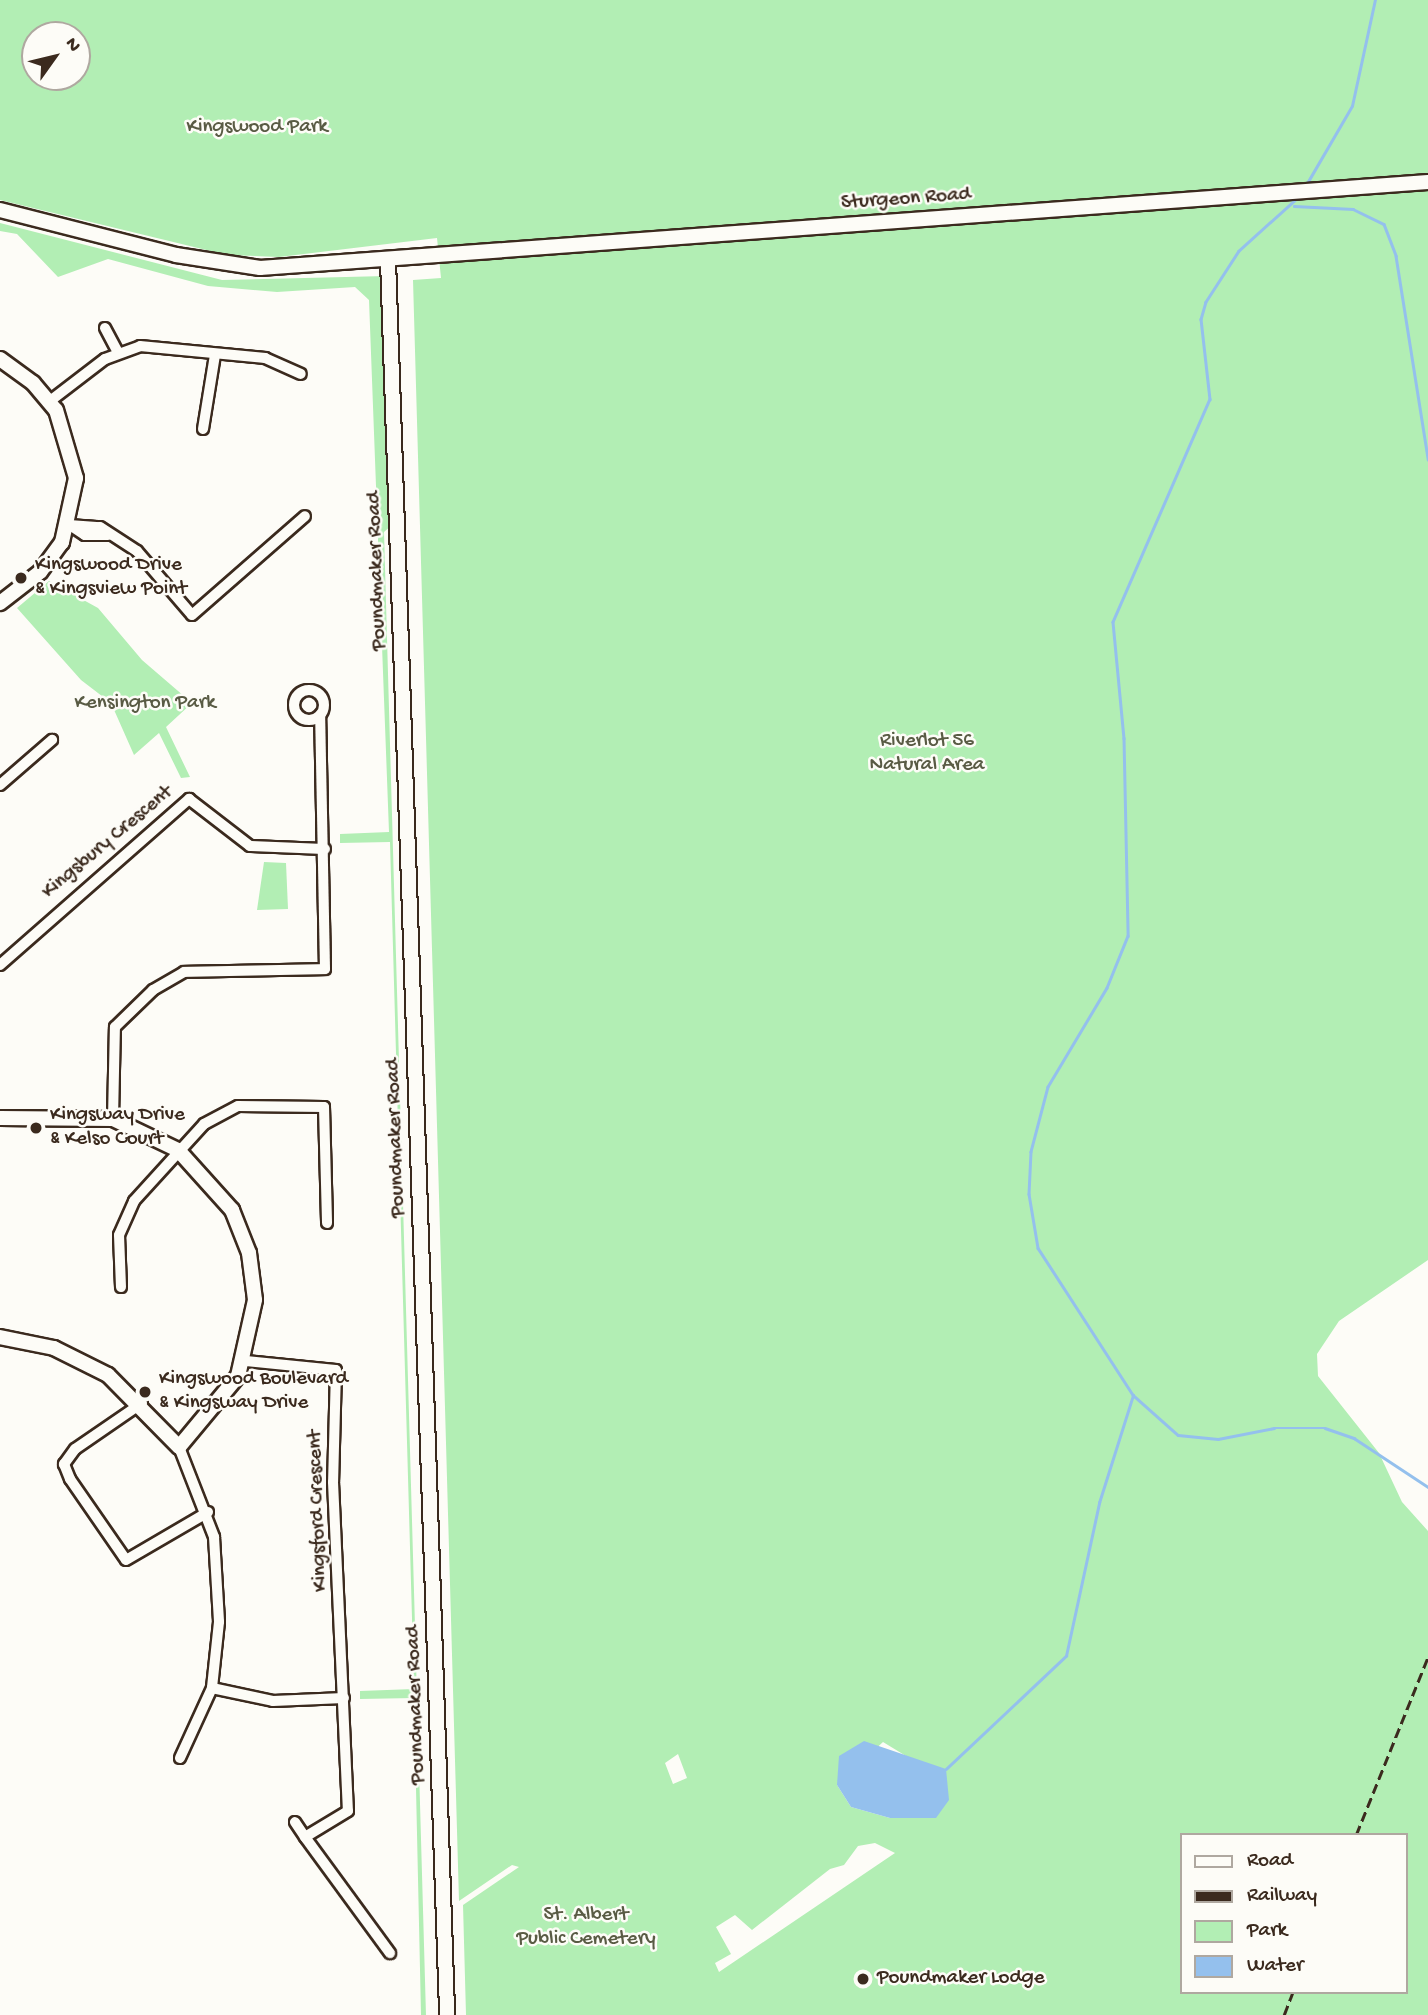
<!DOCTYPE html>
<style>
body{margin:0}
#map{position:relative;width:1428px;height:2015px;overflow:hidden;background:#fdfcf7;font-family:"Gochi Hand",sans-serif}
div>[style]{position:absolute}
[style*='--x']{left:calc(var(--x)*1px);top:calc(var(--y)*1px);width:calc(var(--w)*1px);rotate:calc(var(--a)*1deg)}
.green>*{inset:0;background:#b2eeb4}
.water>*{inset:0;background:#94c0ed}
.stream>*{height:2.5px;margin:-1.25px;padding:0 1.25px;transform-origin:1.25px;border-radius:1.25px;background:#94c0ed}
.roads{filter:drop-shadow(2px 0 #3b2a1e) drop-shadow(-2px 0 #3b2a1e) drop-shadow(0 2px #3b2a1e) drop-shadow(0 -2px #3b2a1e)}
.street>*{height:10px;margin:-5px;padding:0 5px;transform-origin:5px;border-radius:5px;background:#fdfcf7}
.street>.ring{margin:-5px;padding:0;box-sizing:content-box;background:none;border:10px solid #fdfcf7;border-radius:50%}
.secondary>*{height:14px;margin:-7px;padding:0 7px;transform-origin:7px;border-radius:7px;background:#fdfcf7}
.rail>*{height:2.5px;margin-top:-1.25px;transform-origin:0;background:repeating-linear-gradient(90deg,#3b2a1e 0 10px,transparent 0 15px)}
.dots>*{width:19px;height:19px;translate:-50% -50%;box-sizing:border-box;border:4px solid #fdfcf7;border-radius:50%}
span{translate:-50% -50%;white-space:nowrap;text-align:center;line-height:1.15;-webkit-text-stroke:5px #fdfcf7;paint-order:stroke}
.park-label{font-size:21px;color:#595b44}
.street-label{font-size:21px;color:#3b2a1e}
.poi-label{font-size:21px;color:#3b2a1e}
.left{translate:0 -50%;text-align:left}
.legend{position:absolute;left:1180px;top:1833px;width:228px;height:161px;box-sizing:border-box;background:#fdfcf7;border:2px solid #afa8a0;margin:0;padding:9px 12px;list-style:none;font-size:21px;color:#3b2a1e}
.legend li{display:flex;align-items:center;gap:14px;height:35px}
.legend b{width:35px;border:2px solid #afa8a0}
.north{position:absolute;left:21px;top:21px;width:70px;height:70px;box-sizing:border-box;background:#fdfcf7;border:2px solid #afa8a0;border-radius:50%;rotate:56deg;font-size:19px;font-weight:700;line-height:28px;text-align:center;color:#3b2a1e}
.north::after{content:'';display:block;margin:auto;width:24px;height:32px;background:#3b2a1e;clip-path:polygon(50% 0,100% 100%,50% 72%,0 100%)}
</style>
<div id="map">
<div class="green">
<div style="clip-path:polygon(evenodd,0 0,1428px 0,1428px 1260px,1339px 1321px,1317px 1354px,1318px 1376px,1379px 1453px,1402px 1502px,1428px 1531px,1428px 2015px,466px 2015px,463px 1905px,519px 1867px,512px 1865px,459px 1901px,413px 280px,441px 278px,437px 238px,279px 257px,227px 255px,0 200px,0 0,35px 35px,77px 35px,77px 77px,35px 77px,35px 35px,0 0,883px 1742px,906px 1756px,890px 1818px,851px 1807px,837px 1785px,883px 1742px,0 0,678px 1754px,687px 1778px,673px 1784px,665px 1763px,678px 1754px,0 0,1181px 1835px,1405px 1835px,1405px 1992px,1181px 1992px,1181px 1835px,0 0,875px 1843px,895px 1853px,719px 1972px,715px 1963px,731px 1954px,716px 1927px,735px 1915px,752px 1930px,830px 1869px,844px 1865px,858px 1846px,875px 1843px)"></div>
<div style="clip-path:polygon(0 223px,222px 280px,386px 276px,393px 524px,384px 532px,426px 2015px,421px 2015px,414px 1698px,360px 1699px,360px 1691px,414px 1689px,390px 842px,340px 843px,340px 834px,389px 832px,369px 300px,355px 287px,277px 292px,208px 286px,108px 259px,58px 277px,17px 234px,0 231px)"></div>
<div style="clip-path:polygon(49px 581px,98px 608px,142px 660px,192px 703px,166px 727px,190px 777px,181px 778px,159px 733px,134px 755px,111px 703px,81px 680px,17px 608px)"></div>
<div style="clip-path:polygon(264px 862px,286px 863px,288px 909px,257px 910px)"></div>
</div>
<div class="water">
<div style="clip-path:polygon(864px 1741px,946px 1769px,949px 1800px,936px 1818px,890px 1818px,851px 1807px,837px 1785px,839px 1756px)"></div>
</div>
<div class="stream">
<div style="--x:1306;--y:185;--w:91;--a:-59.8"></div>
<div style="--x:1352;--y:106;--w:108;--a:-77.8"></div>
<div style="--x:1300;--y:196;--w:82;--a:138"></div>
<div style="--x:1239;--y:251;--w:61;--a:122.9"></div>
<div style="--x:1206;--y:302;--w:18;--a:106"></div>
<div style="--x:1201;--y:319;--w:81;--a:83.6"></div>
<div style="--x:1210;--y:399;--w:243;--a:113.5"></div>
<div style="--x:1113;--y:622;--w:117;--a:84.6"></div>
<div style="--x:1124;--y:738;--w:198;--a:88.8"></div>
<div style="--x:1128;--y:936;--w:56;--a:112"></div>
<div style="--x:1107;--y:988;--w:115;--a:120.8"></div>
<div style="--x:1048;--y:1087;--w:67;--a:104.7"></div>
<div style="--x:1031;--y:1152;--w:42;--a:92.7"></div>
<div style="--x:1029;--y:1194;--w:55;--a:80.5"></div>
<div style="--x:1038;--y:1248;--w:175;--a:57.1"></div>
<div style="--x:1133;--y:1395;--w:60;--a:41.6"></div>
<div style="--x:1178;--y:1435;--w:40;--a:5.7"></div>
<div style="--x:1218;--y:1439;--w:57;--a:-11.1"></div>
<div style="--x:1274;--y:1428;--w:51;--a:0"></div>
<div style="--x:1325;--y:1428;--w:31;--a:19"></div>
<div style="--x:1354;--y:1438;--w:89;--a:33.5"></div>
<div style="--x:1294;--y:206;--w:59;--a:2.9"></div>
<div style="--x:1353;--y:209;--w:34;--a:26"></div>
<div style="--x:1384;--y:224;--w:34;--a:69"></div>
<div style="--x:1396;--y:256;--w:206;--a:81"></div>
<div style="--x:946;--y:1769;--w:165;--a:-43.3"></div>
<div style="--x:1066;--y:1656;--w:157;--a:-77.8"></div>
<div style="--x:1099;--y:1503;--w:113;--a:-72.5"></div>
</div>
<div class="roads">
<div class="street">
<div style="--x:105;--y:328;--w:27;--a:62"></div>
<div style="--x:50;--y:401;--w:69;--a:-37.4"></div>
<div style="--x:105;--y:359;--w:37;--a:-20"></div>
<div style="--x:140;--y:346;--w:126;--a:5.5"></div>
<div style="--x:265;--y:358;--w:39;--a:24"></div>
<div style="--x:203;--y:429;--w:75;--a:-80.8"></div>
<div style="--x:69;--y:525;--w:31;--a:4"></div>
<div style="--x:100;--y:527;--w:44;--a:33"></div>
<div style="--x:137;--y:551;--w:84;--a:49.3"></div>
<div style="--x:192;--y:615;--w:150;--a:-41.2"></div>
<div style="--x:70;--y:525;--w:18;--a:34"></div>
<div style="--x:85;--y:535;--w:23;--a:0"></div>
<div class="ring" style="left:294px;top:690px;width:20px;height:20px"></div>
<div style="--x:0;--y:785;--w:69;--a:-40.9"></div>
<div style="--x:0;--y:965;--w:252;--a:-41.3"></div>
<div style="--x:189;--y:799;--w:77;--a:37.6"></div>
<div style="--x:250;--y:846;--w:75;--a:2.3"></div>
<div style="--x:113;--y:1119;--w:92;--a:-88.8"></div>
<div style="--x:115;--y:1027;--w:53;--a:-44.2"></div>
<div style="--x:153;--y:990;--w:36;--a:-30"></div>
<div style="--x:184;--y:972;--w:141;--a:-1.2"></div>
<div style="--x:325;--y:969;--w:254;--a:-91.1"></div>
<div style="--x:121;--y:1287;--w:52;--a:-92.2"></div>
<div style="--x:119;--y:1235;--w:37;--a:-66"></div>
<div style="--x:134;--y:1201;--w:104;--a:-47.7"></div>
<div style="--x:204;--y:1124;--w:38;--a:-28"></div>
<div style="--x:238;--y:1106;--w:86;--a:0.7"></div>
<div style="--x:324;--y:1107;--w:116;--a:88.5"></div>
<div style="--x:246;--y:1361;--w:90;--a:5.7"></div>
<div style="--x:336;--y:1370;--w:112;--a:91.5"></div>
<div style="--x:333;--y:1482;--w:329;--a:87.4"></div>
<div style="--x:348;--y:1811;--w:50;--a:148.8"></div>
<div style="--x:305;--y:1837;--w:18;--a:-124"></div>
<div style="--x:142;--y:1403;--w:81;--a:145.5"></div>
<div style="--x:75;--y:1449;--w:19;--a:126"></div>
<div style="--x:64;--y:1464;--w:16;--a:68"></div>
<div style="--x:70;--y:1479;--w:98;--a:55.3"></div>
<div style="--x:126;--y:1560;--w:95;--a:-30.3"></div>
<div style="--x:179;--y:1447;--w:97;--a:68.7"></div>
<div style="--x:214;--y:1537;--w:85;--a:86.6"></div>
<div style="--x:219;--y:1622;--w:66;--a:96.1"></div>
<div style="--x:212;--y:1688;--w:77;--a:114.6"></div>
<div style="--x:212;--y:1688;--w:62;--a:12"></div>
<div style="--x:273;--y:1701;--w:71;--a:-2.4"></div>
<div style="--x:305;--y:1837;--w:144;--a:53.8"></div>
</div>
<div class="secondary">
<div style="--x:0;--y:210;--w:182;--a:14.3"></div>
<div style="--x:176;--y:255;--w:85;--a:8.8"></div>
<div style="--x:260;--y:268;--w:1171;--a:-4.21"></div>
<div style="--x:388;--y:260;--w:1756;--a:88.07"></div>
<div style="--x:0;--y:359;--w:41;--a:36"></div>
<div style="--x:33;--y:383;--w:35;--a:50"></div>
<div style="--x:56;--y:410;--w:71;--a:73.6"></div>
<div style="--x:76;--y:478;--w:66;--a:102.3"></div>
<div style="--x:62;--y:542;--w:37;--a:126"></div>
<div style="--x:40;--y:572;--w:51;--a:142.2"></div>
<div style="--x:0;--y:1118;--w:113;--a:0.5"></div>
<div style="--x:113;--y:1119;--w:72;--a:25.5"></div>
<div style="--x:178;--y:1150;--w:81;--a:48"></div>
<div style="--x:232;--y:1210;--w:46;--a:68.4"></div>
<div style="--x:249;--y:1253;--w:47;--a:82.7"></div>
<div style="--x:255;--y:1300;--w:78;--a:102.6"></div>
<div style="--x:238;--y:1376;--w:92;--a:129.7"></div>
<div style="--x:179;--y:1447;--w:101;--a:-134.6"></div>
<div style="--x:108;--y:1375;--w:60;--a:-153.4"></div>
<div style="--x:54;--y:1348;--w:55;--a:-168.5"></div>
</div>
</div>
<div class="rail">
<div style="--x:1356;--y:1835;--w:192;--a:-68"></div>
<div style="--x:1284;--y:2015;--w:25;--a:-69"></div>
</div>
<div class="dots">
<div style="left:21px;top:578px;background:#3b2a1e"></div>
<div style="left:36px;top:1128px;background:#3b2a1e"></div>
<div style="left:145px;top:1392px;background:#3b2a1e"></div>
<div style="left:863px;top:1979px;background:#3b2a1e"></div>
</div>
<div class="park-label">
<span style="left:257px;top:128px">Kingswood Park</span>
<span style="left:145px;top:704px">Kensington Park</span>
<span style="left:927px;top:754px">Riverlot 56<br>Natural Area</span>
<span style="left:586px;top:1928px">St. Albert<br>Public Cemetery</span>
</div>
<div class="street-label">
<span style="left:906px;top:200px;rotate:-4deg">Sturgeon Road</span>
<span style="left:378px;top:571px;rotate:-92deg">Poundmaker Road</span>
<span style="left:108px;top:843px;rotate:-40deg">Kingsbury Crescent</span>
<span style="left:397px;top:1138px;rotate:-92deg">Poundmaker Road</span>
<span style="left:319px;top:1511px;rotate:-92deg">Kingsford Crescent</span>
<span style="left:417px;top:1705px;rotate:-92deg">Poundmaker Road</span>
</div>
<div class="poi-label">
<span class="left" style="left:35px;top:578px">Kingswood Drive<br>&amp; Kingsview Point</span>
<span class="left" style="left:50px;top:1128px">Kingsway Drive<br>&amp; Kelso Court</span>
<span class="left" style="left:159px;top:1392px">Kingswood Boulevard<br>&amp; Kingsway Drive</span>
<span class="left" style="left:877px;top:1979px">Poundmaker Lodge</span>
</div>
<ul class="legend">
<li><b style="height:9px;background:#fdfcf7"></b>Road</li>
<li><b style="height:9px;background:#3b2a1e"></b>Railway</li>
<li><b style="height:19px;background:#b2eeb4"></b>Park</li>
<li><b style="height:19px;background:#94c0ed"></b>Water</li>
</ul>
<div class="north">N</div>
</div>
